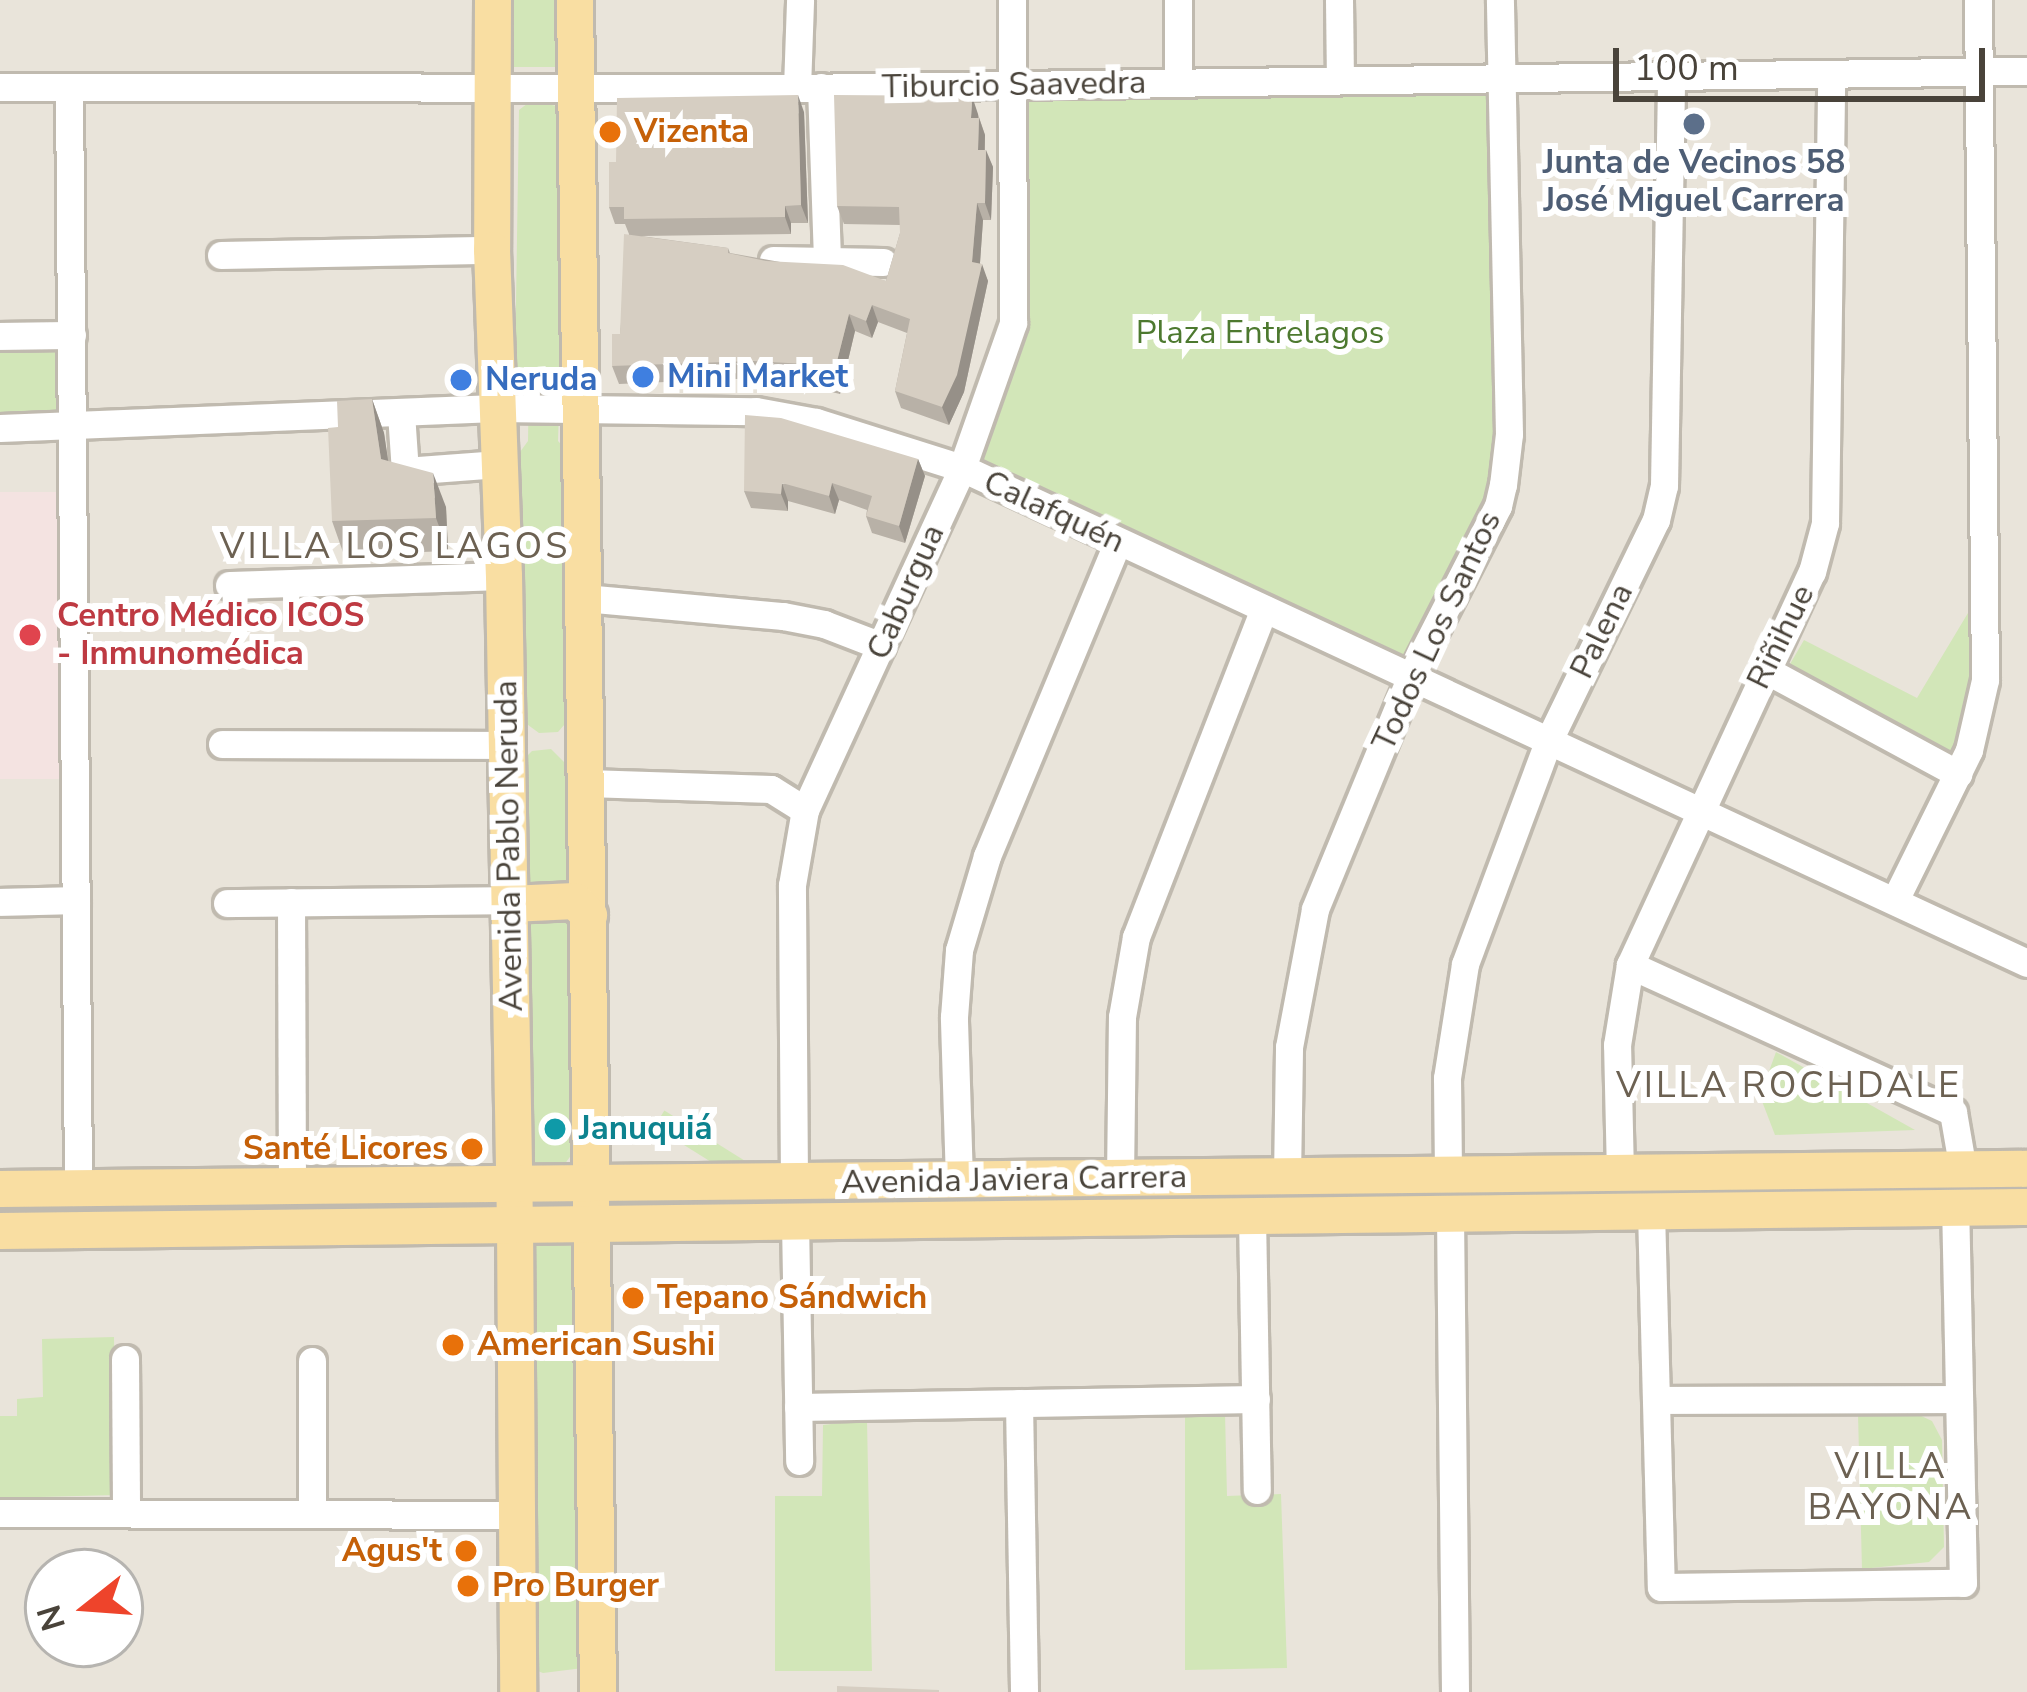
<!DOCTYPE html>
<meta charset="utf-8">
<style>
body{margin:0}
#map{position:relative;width:2027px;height:1692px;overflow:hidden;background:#f5f2ec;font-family:"Nunito Sans",sans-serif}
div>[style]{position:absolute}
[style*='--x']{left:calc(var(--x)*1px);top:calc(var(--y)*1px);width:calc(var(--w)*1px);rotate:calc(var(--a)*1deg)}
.residential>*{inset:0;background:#e9e4da}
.medical>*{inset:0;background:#f4e3e1;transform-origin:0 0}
.green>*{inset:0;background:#d2e6b8;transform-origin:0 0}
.roads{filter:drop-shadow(3px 0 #c0baaf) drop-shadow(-3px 0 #c0baaf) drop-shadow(0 3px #c0baaf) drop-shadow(0 -3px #c0baaf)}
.minor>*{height:27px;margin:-13.5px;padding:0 13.5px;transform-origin:13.5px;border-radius:13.5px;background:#fff}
.major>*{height:36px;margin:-18px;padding:0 18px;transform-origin:18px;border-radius:18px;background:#f9dea2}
.wall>*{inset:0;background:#b8b1a7}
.shaded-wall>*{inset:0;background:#969088}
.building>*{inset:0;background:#d6cec2}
.dots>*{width:33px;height:33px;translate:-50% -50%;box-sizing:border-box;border:6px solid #fff;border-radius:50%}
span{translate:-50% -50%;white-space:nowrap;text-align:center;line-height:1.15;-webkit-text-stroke:12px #fff;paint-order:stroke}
.street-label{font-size:33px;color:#49433a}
.food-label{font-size:33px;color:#c56008;font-weight:700}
.left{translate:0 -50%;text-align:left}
.right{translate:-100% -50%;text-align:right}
.service-label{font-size:33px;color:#4e5e75;font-weight:700}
.park-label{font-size:33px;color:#4d792f}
.shop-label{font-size:33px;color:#366cbe;font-weight:700}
.health-label{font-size:33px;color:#be3a42;font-weight:700}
.culture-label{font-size:33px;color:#0d838f;font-weight:700}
.neighbourhood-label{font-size:36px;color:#6c6152;letter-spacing:3px}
.north{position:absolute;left:24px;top:1548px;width:120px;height:120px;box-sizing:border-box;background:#fff;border:3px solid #b6b4b0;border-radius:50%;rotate:253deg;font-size:33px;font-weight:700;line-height:48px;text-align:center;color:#49433a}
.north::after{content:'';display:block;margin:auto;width:42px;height:54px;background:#ee442b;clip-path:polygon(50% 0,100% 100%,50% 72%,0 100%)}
.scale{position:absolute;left:1613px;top:48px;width:372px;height:54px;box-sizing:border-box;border:6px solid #49433a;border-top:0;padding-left:15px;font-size:36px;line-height:42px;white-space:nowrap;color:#49433a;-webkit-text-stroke:9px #fff;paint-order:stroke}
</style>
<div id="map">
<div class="residential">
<div style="clip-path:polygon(evenodd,0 0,2027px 0,2027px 1692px,0 1692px,0 0,48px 1572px,120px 1572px,120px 1644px,48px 1644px,48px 1572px)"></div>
</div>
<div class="medical">
<div style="left:0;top:492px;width:60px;height:287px"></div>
</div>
<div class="green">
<div style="left:504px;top:0;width:51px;height:67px"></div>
<div style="clip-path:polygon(1488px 90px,1498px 456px,1487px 505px,1406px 657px,978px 461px,1026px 325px,1025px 98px)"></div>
<div style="clip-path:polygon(532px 100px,560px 107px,571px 363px,560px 382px,558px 441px,569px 453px,571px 717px,558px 732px,539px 733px,524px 722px,520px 452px,528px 441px,529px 375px,515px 366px,519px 110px)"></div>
<div style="left:61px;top:341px;width:73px;height:61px;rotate:90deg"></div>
<div style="clip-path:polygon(1971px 608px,1976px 716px,1956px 756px,1790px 664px,1804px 640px,1917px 698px)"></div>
<div style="clip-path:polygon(551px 749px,574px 772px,578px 1146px,561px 1169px,537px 1169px,529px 1159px,524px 759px,532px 751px)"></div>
<div style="clip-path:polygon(1776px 1052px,1915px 1130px,1775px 1135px,1760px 1096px)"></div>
<div style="left:795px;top:1192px;width:19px;height:154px;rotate:122deg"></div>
<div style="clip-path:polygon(1133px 1193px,1171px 1205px,895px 1206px,933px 1194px)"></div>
<div style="clip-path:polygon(582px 1236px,583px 1668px,543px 1673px,530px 1668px,526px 1237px)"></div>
<div style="clip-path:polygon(114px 1337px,116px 1495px,0 1498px,0 1416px,17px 1416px,17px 1399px,43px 1397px,42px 1339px)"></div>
<div style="clip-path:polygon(1225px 1413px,1227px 1496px,1281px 1494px,1287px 1668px,1185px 1670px,1185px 1415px)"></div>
<div style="clip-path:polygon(1917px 1414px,1932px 1421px,1942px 1440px,1944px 1547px,1929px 1562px,1862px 1569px,1858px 1414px)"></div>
<div style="clip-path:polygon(867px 1420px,872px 1671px,775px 1671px,775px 1496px,822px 1496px,823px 1425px)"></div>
</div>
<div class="roads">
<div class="minor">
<div style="--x:1178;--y:0;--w:82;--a:90"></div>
<div style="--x:1339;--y:0;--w:79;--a:89.3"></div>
<div style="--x:0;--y:87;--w:797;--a:0.07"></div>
<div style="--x:797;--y:88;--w:1230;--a:-0.79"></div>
<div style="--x:821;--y:87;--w:173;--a:88"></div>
<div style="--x:69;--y:88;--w:1101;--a:89.53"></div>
<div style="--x:797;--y:88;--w:88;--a:-88"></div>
<div style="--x:221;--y:255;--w:271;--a:-1.1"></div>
<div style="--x:773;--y:260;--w:110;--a:1"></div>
<div style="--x:0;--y:336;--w:72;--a:-0.8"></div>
<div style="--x:401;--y:413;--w:58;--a:86.1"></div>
<div style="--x:405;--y:471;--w:94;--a:-4.3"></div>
<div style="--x:0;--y:428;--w:496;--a:-2.3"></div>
<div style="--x:496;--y:408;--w:260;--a:0.7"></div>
<div style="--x:756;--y:411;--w:61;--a:10.4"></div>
<div style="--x:816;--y:422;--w:153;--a:17.5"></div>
<div style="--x:962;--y:468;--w:1174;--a:24.93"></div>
<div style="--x:229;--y:585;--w:275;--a:-1.9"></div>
<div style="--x:584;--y:598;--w:200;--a:5.2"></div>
<div style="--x:783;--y:616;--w:42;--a:11"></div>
<div style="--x:824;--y:624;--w:61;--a:21.1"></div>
<div style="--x:1764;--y:669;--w:221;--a:28.4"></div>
<div style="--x:222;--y:744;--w:285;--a:0.2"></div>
<div style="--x:587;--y:783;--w:184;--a:1.9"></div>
<div style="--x:771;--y:789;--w:40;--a:32"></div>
<div style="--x:1895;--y:900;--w:167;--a:-63.7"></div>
<div style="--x:1969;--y:750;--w:72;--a:-77.1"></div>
<div style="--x:1985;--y:680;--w:680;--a:-90.59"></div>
<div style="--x:0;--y:902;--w:76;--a:-1.5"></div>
<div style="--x:291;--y:902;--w:284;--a:89.8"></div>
<div style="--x:227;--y:903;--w:283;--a:-0.6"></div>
<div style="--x:1630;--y:965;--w:355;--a:24.5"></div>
<div style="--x:1953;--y:1112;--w:59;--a:80.2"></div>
<div style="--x:1448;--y:1173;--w:95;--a:-90.6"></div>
<div style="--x:1447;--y:1078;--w:115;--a:-81"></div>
<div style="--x:1465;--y:964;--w:237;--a:-69.5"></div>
<div style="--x:1548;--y:742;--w:247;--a:-64.1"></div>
<div style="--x:1656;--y:520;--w:35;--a:-77"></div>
<div style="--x:1664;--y:486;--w:412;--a:-89"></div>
<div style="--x:1620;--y:1174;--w:129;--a:-91.3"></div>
<div style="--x:1617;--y:1045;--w:81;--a:-80.8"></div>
<div style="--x:1630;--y:965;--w:433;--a:-65.2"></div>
<div style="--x:1812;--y:572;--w:51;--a:-75.1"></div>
<div style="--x:1825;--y:523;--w:448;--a:-89.2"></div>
<div style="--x:1287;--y:1177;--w:130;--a:-89.1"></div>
<div style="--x:1289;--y:1047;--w:140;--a:-79.3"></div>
<div style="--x:1315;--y:909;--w:254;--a:-67.6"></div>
<div style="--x:1412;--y:674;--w:189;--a:-62.9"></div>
<div style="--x:1498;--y:506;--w:22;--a:-77"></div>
<div style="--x:1503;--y:485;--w:51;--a:-83.3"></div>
<div style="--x:1509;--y:434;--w:434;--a:-91.2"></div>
<div style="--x:1120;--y:1179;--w:162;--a:-89.3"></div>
<div style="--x:1122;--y:1017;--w:81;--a:-80.1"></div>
<div style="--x:1136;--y:937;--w:352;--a:-68.7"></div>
<div style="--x:959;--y:1180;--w:163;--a:-91.8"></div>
<div style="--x:954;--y:1017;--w:67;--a:-85.7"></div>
<div style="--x:959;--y:950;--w:98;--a:-73.4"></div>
<div style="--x:987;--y:856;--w:340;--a:-67.4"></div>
<div style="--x:794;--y:1182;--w:297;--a:-90.4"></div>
<div style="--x:792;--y:885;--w:76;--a:-80.2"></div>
<div style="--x:805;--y:810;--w:376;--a:-65.3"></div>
<div style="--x:962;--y:468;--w:154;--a:-70.6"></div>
<div style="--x:1013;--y:323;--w:323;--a:-90.2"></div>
<div style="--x:1651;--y:1211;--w:376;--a:88.5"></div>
<div style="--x:1661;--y:1587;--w:302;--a:-0.8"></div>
<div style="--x:1963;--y:1583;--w:375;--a:-91.2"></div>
<div style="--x:1450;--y:1214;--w:478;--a:89.4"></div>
<div style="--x:1252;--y:1216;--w:274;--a:89"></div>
<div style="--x:795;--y:1221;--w:240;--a:89"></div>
<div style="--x:125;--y:1359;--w:153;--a:89.6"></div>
<div style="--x:312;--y:1361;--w:150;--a:90"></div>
<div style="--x:1656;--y:1400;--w:300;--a:-0.2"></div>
<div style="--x:1019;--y:1403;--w:289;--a:89"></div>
<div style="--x:798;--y:1407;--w:458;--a:-1"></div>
<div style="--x:0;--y:1513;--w:517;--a:0.22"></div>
</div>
<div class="major">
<div style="--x:493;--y:0;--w:250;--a:90.2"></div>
<div style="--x:492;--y:250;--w:326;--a:87.9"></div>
<div style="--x:504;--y:576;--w:648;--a:89.03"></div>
<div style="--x:515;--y:1224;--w:468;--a:89.6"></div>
<div style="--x:575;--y:0;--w:1692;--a:89.22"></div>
<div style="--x:510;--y:904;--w:65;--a:-2.6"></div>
<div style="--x:575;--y:901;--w:20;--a:45"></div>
<div style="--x:0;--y:1189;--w:2027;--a:-0.57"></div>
<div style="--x:0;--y:1231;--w:2027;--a:-0.68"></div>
</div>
</div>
<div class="wall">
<div style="clip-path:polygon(804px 112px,808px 223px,791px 223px,791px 234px,641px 236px,728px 248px,730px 253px,886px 281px,900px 233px,900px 225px,844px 224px,837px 206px,978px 114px,985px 135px,985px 150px,993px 167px,991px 220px,983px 220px,980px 263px,988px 281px,964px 392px,949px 425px,901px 408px,895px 391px,907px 333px,878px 322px,872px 338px,855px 331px,840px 394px,810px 387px,807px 381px,759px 378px,619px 384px,612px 366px,620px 334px,629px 234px,625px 224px,615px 224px,609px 207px,616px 162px)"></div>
<div style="clip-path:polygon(372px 399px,384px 433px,388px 461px,446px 507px,448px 551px,344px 555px,332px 521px,338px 427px)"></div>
<div style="clip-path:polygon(918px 459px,925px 476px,905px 543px,872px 533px,866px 516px,867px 510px,839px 500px,835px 514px,788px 501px,788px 511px,751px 508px,744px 491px)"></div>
</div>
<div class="shaded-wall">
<div style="clip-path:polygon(798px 95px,804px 112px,808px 223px,801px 205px)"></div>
<div style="clip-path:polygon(972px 96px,978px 114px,978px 135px,971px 118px)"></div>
<div style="clip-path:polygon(979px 118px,985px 135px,984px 167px,978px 150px)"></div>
<div style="clip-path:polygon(986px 150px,993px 167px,991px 220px,985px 203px)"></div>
<div style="clip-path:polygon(977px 203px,983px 220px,979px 277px,982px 264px,988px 281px,964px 392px,949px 425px,942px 407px,972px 262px)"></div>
<div style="clip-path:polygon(785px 206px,791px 223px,791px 234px,785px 217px)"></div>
<div style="clip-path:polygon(872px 305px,878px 322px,872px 338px,866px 321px)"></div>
<div style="clip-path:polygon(849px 314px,855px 331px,840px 394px,833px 377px)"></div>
<div style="clip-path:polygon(372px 399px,384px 433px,393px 493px,381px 459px)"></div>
<div style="clip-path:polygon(918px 459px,925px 476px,905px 543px,899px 526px)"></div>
<div style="clip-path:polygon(433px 473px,446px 507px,448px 551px,436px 518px)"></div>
<div style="clip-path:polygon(782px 483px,788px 501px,788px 511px,781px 494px)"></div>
<div style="clip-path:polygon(832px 483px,839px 500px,835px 514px,829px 496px)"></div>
</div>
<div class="building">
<div style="clip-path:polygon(798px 95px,801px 205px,785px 206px,785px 217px,624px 219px,624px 207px,609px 207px,609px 162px,616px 162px,617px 98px)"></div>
<div style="clip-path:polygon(834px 95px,972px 96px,971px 118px,979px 118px,978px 150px,986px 150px,985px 203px,977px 203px,972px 262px,982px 264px,957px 375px,942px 407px,895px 391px,910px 319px,872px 305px,866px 321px,849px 314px,833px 377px,804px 370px,805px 364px,753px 361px,612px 366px,612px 334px,620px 334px,624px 234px,728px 248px,728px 253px,766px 261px,843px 265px,886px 281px,900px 233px,899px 207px,837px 206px)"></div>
<div style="clip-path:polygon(372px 399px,381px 459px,433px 473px,436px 518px,332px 521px,328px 428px,338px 427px,337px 401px)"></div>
<div style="clip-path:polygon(745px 415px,781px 418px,918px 459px,899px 526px,866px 516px,872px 496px,832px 483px,829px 496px,782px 483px,781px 494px,744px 491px)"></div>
<div style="clip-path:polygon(837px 1686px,939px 1690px,939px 1692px,837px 1692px)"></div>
</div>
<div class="dots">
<div style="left:1694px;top:124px;background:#5c6f8a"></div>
<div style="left:610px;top:132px;background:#e8710a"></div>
<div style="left:643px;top:377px;background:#3f7fe0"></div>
<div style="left:461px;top:380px;background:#3f7fe0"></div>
<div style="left:30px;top:635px;background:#e0444e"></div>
<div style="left:555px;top:1129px;background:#0f9aa8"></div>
<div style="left:472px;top:1149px;background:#e8710a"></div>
<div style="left:633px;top:1298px;background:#e8710a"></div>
<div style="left:453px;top:1345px;background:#e8710a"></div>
<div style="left:466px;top:1551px;background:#e8710a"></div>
<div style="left:468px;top:1586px;background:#e8710a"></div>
</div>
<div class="street-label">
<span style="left:1014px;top:85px;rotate:-1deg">Tiburcio Saavedra</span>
<span style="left:1054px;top:512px;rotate:25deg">Calafquén</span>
<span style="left:906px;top:592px;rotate:-66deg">Caburgua</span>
<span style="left:1437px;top:631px;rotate:-65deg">Todos Los Santos</span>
<span style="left:1602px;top:631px;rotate:-64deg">Palena</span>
<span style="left:1781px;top:637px;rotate:-64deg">Riñihue</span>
<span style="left:509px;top:846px;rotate:-91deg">Avenida Pablo Neruda</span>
<span style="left:1014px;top:1180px;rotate:-1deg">Avenida Javiera Carrera</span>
</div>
<div class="food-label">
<span class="left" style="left:634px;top:132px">Vizenta</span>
<span class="right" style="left:448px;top:1149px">Santé Licores</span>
<span class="left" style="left:657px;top:1298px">Tepano Sándwich</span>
<span class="left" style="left:477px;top:1345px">American Sushi</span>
<span class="right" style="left:442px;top:1551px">Agus't</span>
<span class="left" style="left:492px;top:1586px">Pro Burger</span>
</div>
<div class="service-label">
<span style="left:1694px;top:182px">Junta de Vecinos 58<br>José Miguel Carrera</span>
</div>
<div class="park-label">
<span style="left:1260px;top:333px">Plaza Entrelagos</span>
</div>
<div class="shop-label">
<span class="left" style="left:667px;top:377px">Mini Market</span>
<span class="left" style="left:485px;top:380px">Neruda</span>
</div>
<div class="health-label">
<span class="left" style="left:57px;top:635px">Centro Médico ICOS<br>- Inmunomédica</span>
</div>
<div class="culture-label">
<span class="left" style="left:579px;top:1129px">Januquiá</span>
</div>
<div class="neighbourhood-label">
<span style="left:395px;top:547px">VILLA LOS LAGOS</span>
<span style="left:1789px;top:1086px">VILLA ROCHDALE</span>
<span style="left:1891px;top:1487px">VILLA<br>BAYONA</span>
</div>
<div class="north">N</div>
<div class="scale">100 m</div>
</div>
